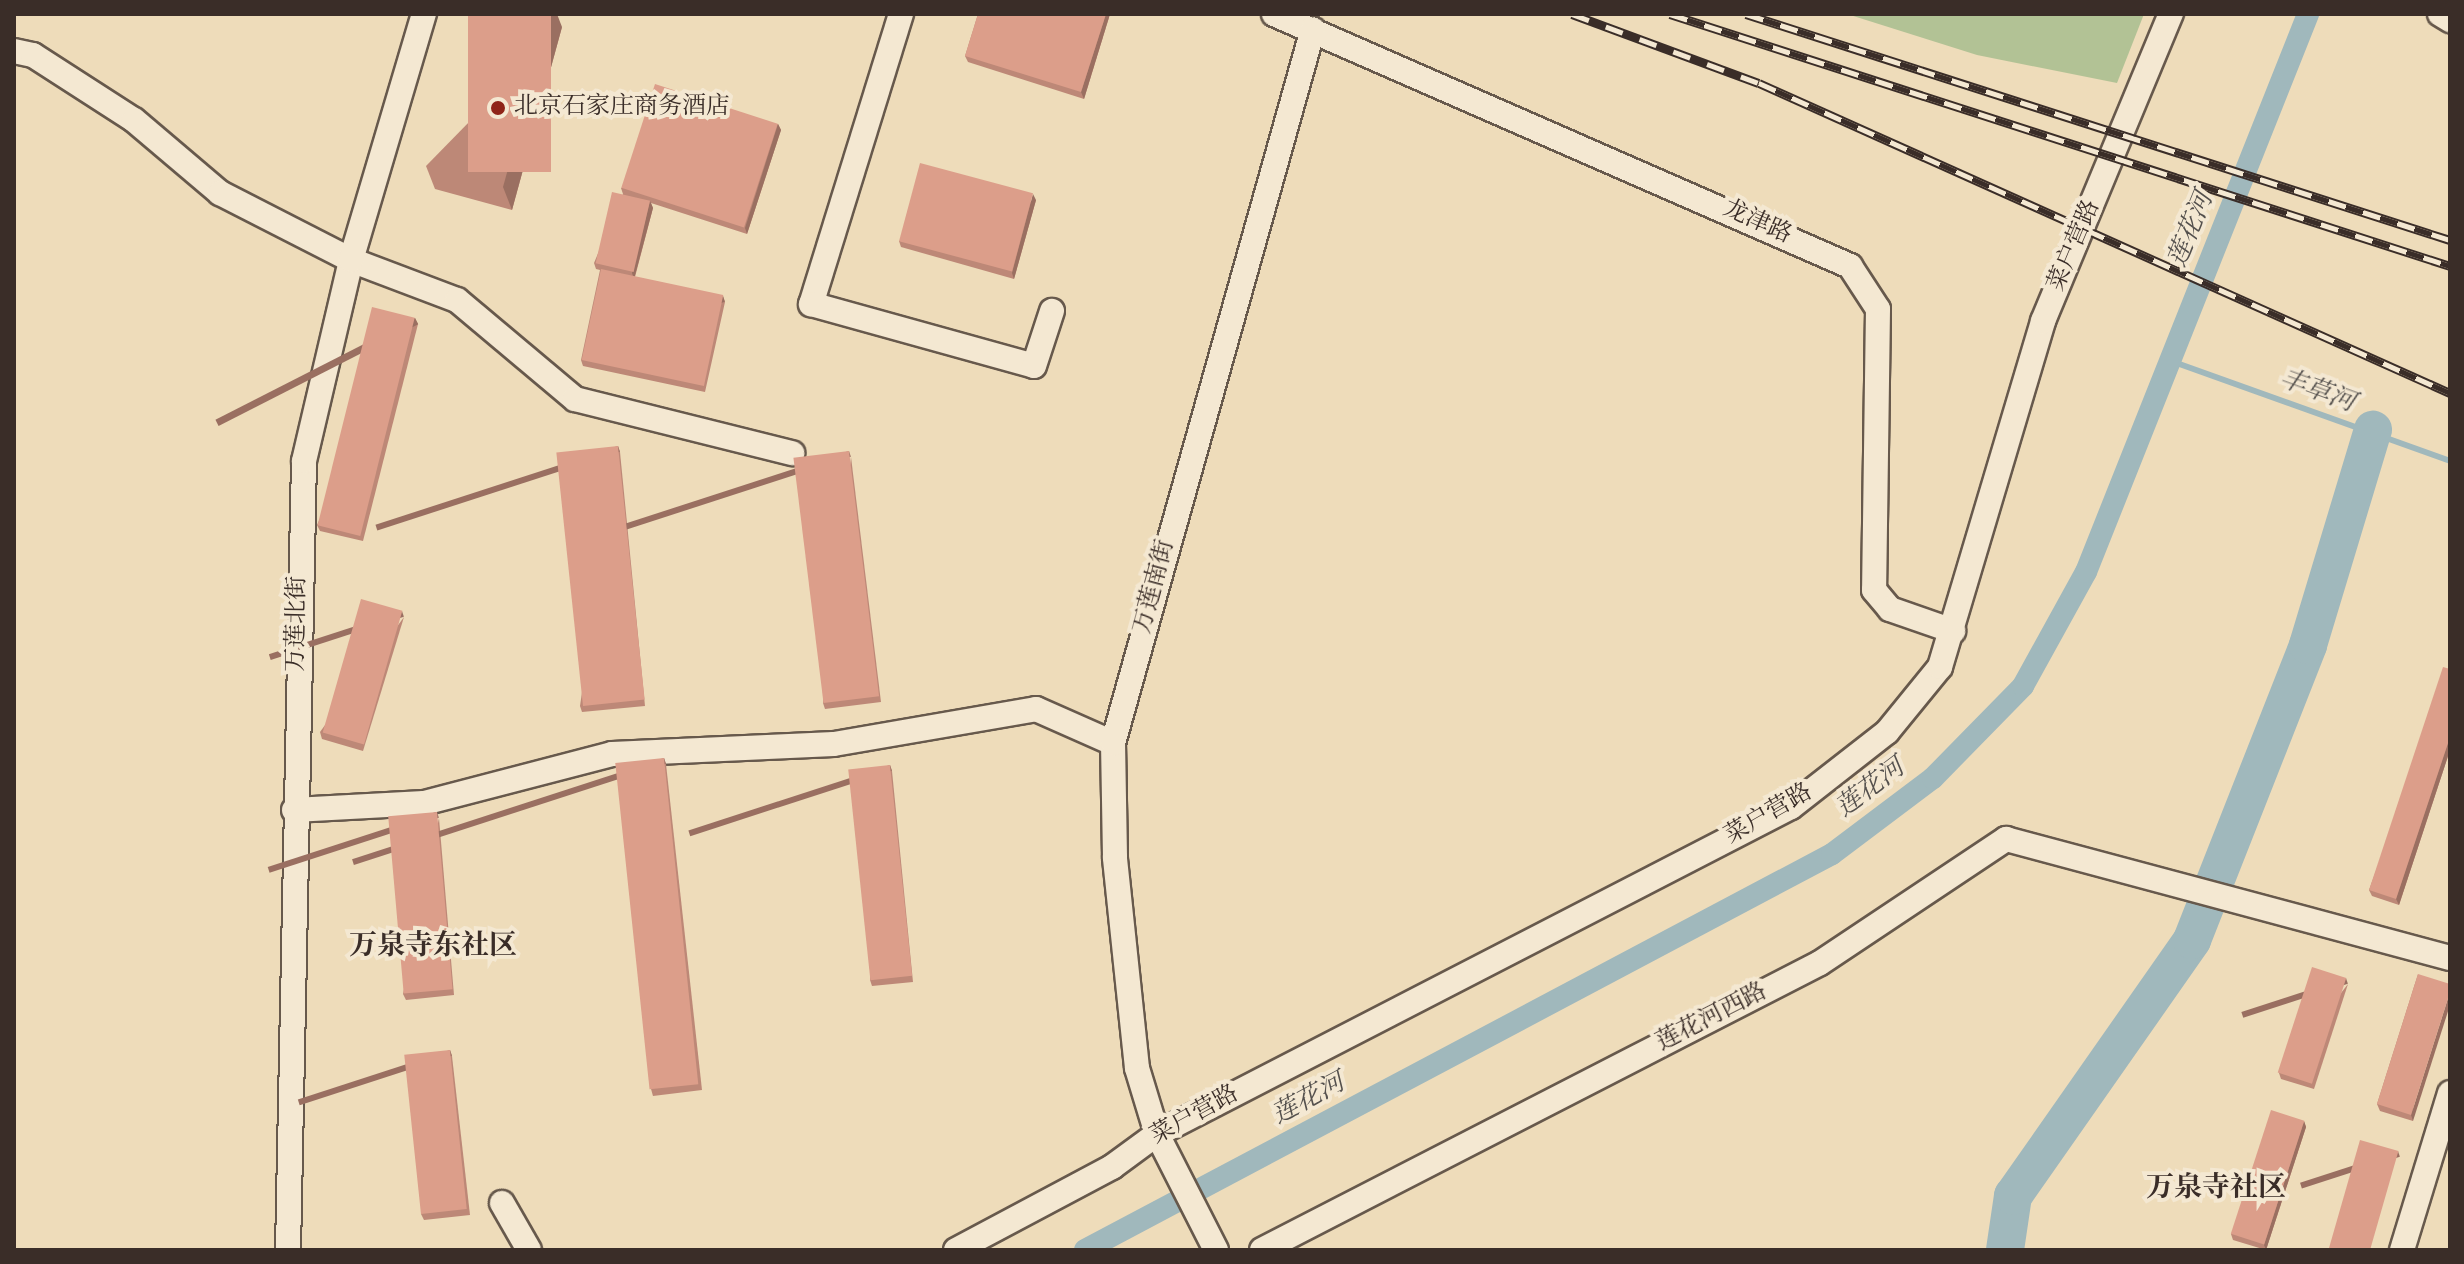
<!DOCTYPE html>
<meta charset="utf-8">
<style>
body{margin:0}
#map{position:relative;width:2464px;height:1264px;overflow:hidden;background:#eedcba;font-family:"Sorts Mill Goudy","Noto Serif SC",serif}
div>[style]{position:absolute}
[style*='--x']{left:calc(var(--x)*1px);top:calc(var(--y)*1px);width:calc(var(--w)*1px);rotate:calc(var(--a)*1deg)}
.green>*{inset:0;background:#b2c295}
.stream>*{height:6px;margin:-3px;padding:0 3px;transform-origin:3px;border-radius:3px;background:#a0b8bc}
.canal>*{height:22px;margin:-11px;padding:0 11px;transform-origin:11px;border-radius:11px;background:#a0b8bc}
.river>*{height:38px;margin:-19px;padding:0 19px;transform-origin:19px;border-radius:19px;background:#a0b8bc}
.roads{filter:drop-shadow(2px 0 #67594c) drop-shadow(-2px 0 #67594c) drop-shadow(0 2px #67594c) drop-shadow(0 -2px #67594c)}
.street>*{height:24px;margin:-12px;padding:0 12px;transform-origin:12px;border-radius:12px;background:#f4e8d2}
.rail>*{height:9px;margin-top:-4.5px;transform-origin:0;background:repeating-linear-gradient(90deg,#f4e8d2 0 18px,#3a2d28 0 36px);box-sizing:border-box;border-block:2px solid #3a2d28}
.wall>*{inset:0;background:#bd8877}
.shaded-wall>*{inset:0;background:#9a6f61;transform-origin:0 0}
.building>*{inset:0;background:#dc9e8a;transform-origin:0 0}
.dots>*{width:22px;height:22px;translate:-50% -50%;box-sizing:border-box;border:4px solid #f4e8d2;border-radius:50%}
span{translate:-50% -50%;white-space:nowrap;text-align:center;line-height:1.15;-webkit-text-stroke:8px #f4e8d2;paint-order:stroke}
.poi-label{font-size:24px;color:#3a2d28}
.left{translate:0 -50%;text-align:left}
.street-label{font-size:24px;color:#3a2d28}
.water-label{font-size:26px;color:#54504d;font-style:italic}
.quarter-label{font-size:28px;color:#3a2d28;font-weight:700}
.frame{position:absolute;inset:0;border:16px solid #3a2d28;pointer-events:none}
</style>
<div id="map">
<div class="green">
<div style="clip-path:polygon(1847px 14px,2144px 14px,2117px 83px,1977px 55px)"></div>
</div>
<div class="stream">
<div style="--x:2171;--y:361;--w:296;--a:19.7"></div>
</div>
<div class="canal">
<div style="--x:1085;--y:1250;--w:845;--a:-27.93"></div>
<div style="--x:1832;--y:854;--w:126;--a:-37"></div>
<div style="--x:1933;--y:778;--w:129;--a:-45.6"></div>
<div style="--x:2023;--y:686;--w:130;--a:-61.1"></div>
<div style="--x:2086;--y:572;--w:601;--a:-68.3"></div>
</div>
<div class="river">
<div style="--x:2005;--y:1250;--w:55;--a:-81.6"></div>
<div style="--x:2013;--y:1196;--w:312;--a:-55"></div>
<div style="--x:2192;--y:940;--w:317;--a:-68.5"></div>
<div style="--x:2308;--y:645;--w:225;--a:-73.2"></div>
</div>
<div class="roads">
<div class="street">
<div style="--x:901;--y:14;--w:304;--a:107.2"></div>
<div style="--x:811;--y:304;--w:231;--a:15.5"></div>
<div style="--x:1034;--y:366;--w:58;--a:-71.9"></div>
<div style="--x:1274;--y:14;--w:629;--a:23.63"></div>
<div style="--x:1850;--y:266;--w:51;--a:56.9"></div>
<div style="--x:1878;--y:309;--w:281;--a:90.8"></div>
<div style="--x:1874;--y:590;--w:25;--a:50"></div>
<div style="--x:1890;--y:609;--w:67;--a:19.2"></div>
<div style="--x:2440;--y:14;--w:12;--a:31"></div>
<div style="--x:14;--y:51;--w:19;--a:12"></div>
<div style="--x:33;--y:55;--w:120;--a:32.8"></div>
<div style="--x:134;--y:120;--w:113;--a:40.3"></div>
<div style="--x:220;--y:193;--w:147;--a:27.1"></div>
<div style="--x:351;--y:260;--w:113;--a:20.7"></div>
<div style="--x:457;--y:300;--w:154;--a:40"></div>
<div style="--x:575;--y:399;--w:224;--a:14"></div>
<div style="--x:294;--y:810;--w:130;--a:-3.1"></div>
<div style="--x:424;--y:803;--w:194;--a:-14.6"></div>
<div style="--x:612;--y:754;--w:222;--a:-2.6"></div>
<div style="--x:834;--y:744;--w:205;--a:-9.8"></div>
<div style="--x:1036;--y:709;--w:84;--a:23.8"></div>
<div style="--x:502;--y:1203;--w:54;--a:60.1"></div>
<div style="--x:288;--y:1250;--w:789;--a:-88.84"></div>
<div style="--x:304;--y:461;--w:206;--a:-76.8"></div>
<div style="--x:351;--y:260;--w:257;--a:-73.5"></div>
<div style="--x:956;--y:1250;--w:177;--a:-28"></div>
<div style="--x:1112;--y:1167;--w:56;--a:-36.3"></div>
<div style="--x:1157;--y:1134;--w:713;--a:-27.28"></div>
<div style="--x:1791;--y:807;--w:122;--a:-38"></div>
<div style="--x:1887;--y:732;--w:84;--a:-50.8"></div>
<div style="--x:1940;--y:667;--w:361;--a:-73.4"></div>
<div style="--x:2043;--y:321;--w:333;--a:-67.4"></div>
<div style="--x:1216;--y:1250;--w:130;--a:-117"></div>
<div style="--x:1157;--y:1134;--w:69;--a:-106.9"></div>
<div style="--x:1137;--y:1068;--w:212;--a:-96"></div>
<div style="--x:1115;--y:857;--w:114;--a:-91"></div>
<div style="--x:1113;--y:743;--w:741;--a:-74.35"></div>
<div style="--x:1262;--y:1250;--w:627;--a:-27.22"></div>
<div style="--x:1820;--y:963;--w:224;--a:-33.7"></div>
<div style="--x:2006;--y:839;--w:460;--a:15"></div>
<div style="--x:2402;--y:1250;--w:164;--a:-73"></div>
</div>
</div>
<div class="rail">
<div style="--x:1572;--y:14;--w:199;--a:20.3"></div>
<div style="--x:1759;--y:83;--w:757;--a:24.16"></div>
<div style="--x:1670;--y:14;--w:820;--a:17.9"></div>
<div style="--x:1746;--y:14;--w:739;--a:17.8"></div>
</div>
<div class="wall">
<div style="clip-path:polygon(978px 14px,1110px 14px,1084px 99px,968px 62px,965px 56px)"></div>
<div style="clip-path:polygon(562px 27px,512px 210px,435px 189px,426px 166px)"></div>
<div style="clip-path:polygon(778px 124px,781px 130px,747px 234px,651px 203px,653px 208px,635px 277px,723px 296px,725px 302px,705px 392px,583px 366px,581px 360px,600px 270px,596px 269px,594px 263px,623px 194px,621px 188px)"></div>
<div style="clip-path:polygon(1036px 200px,1014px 279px,901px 247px,899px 241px)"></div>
<div style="clip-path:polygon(415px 318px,418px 324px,363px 541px,320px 531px,317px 525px)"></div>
<div style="clip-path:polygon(618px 446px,620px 452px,645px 706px,582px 712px,580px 706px)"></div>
<div style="clip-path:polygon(851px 457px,881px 702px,825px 709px,823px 703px)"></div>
<div style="clip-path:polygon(404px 617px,363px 751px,322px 739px,320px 732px)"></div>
<div style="clip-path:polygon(2450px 669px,2450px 750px,2399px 905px,2372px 896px,2369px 890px)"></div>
<div style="clip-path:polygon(664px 758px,666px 764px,702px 1090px,653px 1096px,651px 1089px)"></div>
<div style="clip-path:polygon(890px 765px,892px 771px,913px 982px,872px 986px,870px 980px)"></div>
<div style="clip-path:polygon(439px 818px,454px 995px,406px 1000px,403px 994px)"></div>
<div style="clip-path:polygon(2418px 974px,2413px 1121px,2380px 1111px,2377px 1104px)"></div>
<div style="clip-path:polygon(2348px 984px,2314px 1089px,2281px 1079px,2279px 1073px)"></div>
<div style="clip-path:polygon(450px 1050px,452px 1056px,470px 1215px,424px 1220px,421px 1214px)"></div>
<div style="clip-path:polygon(2304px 1121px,2306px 1127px,2266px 1250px,2233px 1240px,2231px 1234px)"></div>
</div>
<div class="shaded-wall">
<div style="clip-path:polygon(551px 14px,557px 14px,562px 27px,512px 210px,503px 187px)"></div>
<div style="clip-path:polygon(1106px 14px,1110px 14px,1084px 99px,1081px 92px)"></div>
<div style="clip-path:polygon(778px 124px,781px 130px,747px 234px,745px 228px)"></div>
<div style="clip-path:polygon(1033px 194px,1036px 200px,1014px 279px,1012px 273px)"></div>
<div style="clip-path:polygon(650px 201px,653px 208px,634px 279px,632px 273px)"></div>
<div style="left:723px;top:296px;width:6px;height:92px;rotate:72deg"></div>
<div style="left:415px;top:318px;width:7px;height:224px;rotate:63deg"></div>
<div style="left:618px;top:446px;width:6px;height:255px;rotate:72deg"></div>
<div style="left:849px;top:451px;width:6px;height:247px;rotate:72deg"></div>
<div style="left:402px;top:611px;width:6px;height:140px;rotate:72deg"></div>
<div style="clip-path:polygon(2450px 737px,2450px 750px,2399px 905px,2396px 899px)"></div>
<div style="left:664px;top:758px;width:6px;height:328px;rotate:72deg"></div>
<div style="left:890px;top:765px;width:6px;height:212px;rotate:72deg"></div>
<div style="left:437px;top:812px;width:6px;height:178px;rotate:72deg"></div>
<div style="left:2346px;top:978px;width:6px;height:110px;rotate:72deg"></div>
<div style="clip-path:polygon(2450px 992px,2450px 1005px,2413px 1121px,2411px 1115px)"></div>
<div style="left:450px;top:1050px;width:6px;height:160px;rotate:72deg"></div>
<div style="clip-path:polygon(2304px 1121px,2306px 1127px,2266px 1250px,2264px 1245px)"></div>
<div style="left:2398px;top:1151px;width:6px;height:103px;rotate:72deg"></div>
</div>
<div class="building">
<div style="left:468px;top:14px;width:83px;height:158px"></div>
<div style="clip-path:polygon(978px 14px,1106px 14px,1081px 92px,965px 56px)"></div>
<div style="left:655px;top:84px;width:129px;height:109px;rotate:18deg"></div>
<div style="left:920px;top:163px;width:117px;height:81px;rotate:15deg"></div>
<div style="left:612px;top:192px;width:39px;height:73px;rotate:13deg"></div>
<div style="left:601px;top:269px;width:125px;height:93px;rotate:12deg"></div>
<div style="left:372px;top:307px;width:44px;height:225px;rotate:14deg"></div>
<div style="left:618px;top:446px;width:255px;height:62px;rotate:84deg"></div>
<div style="left:849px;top:451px;width:247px;height:56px;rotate:83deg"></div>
<div style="left:361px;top:599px;width:43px;height:139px;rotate:16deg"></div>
<div style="clip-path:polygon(2443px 667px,2450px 669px,2450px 737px,2396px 899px,2369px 890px)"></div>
<div style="left:664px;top:758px;width:328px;height:49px;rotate:84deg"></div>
<div style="left:890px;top:765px;width:212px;height:42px;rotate:84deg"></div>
<div style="left:437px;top:812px;width:178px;height:49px;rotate:85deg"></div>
<div style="left:2312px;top:967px;width:36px;height:111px;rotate:18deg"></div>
<div style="clip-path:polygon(2418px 974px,2450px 984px,2450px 992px,2411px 1115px,2377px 1104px)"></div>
<div style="left:450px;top:1050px;width:160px;height:46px;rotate:84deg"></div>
<div style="left:2271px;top:1110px;width:35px;height:130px;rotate:18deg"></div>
<div style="left:2360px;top:1140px;width:40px;height:115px;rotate:16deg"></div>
</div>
<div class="dots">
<div style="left:498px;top:108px;background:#8f2418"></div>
</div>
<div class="poi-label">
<span class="left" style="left:514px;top:108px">北京石家庄商务酒店</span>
</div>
<div class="street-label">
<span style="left:1757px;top:223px;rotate:24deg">龙津路</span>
<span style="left:2075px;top:246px;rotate:-67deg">菜户营路</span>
<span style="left:1155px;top:587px;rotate:-75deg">万莲南街</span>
<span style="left:298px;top:624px;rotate:-89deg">万莲北街</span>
<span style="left:1769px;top:815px;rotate:-30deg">菜户营路</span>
<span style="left:1712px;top:1018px;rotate:-27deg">莲花河西路</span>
<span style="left:1195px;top:1116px;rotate:-29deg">菜户营路</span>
</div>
<div class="water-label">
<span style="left:2192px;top:230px;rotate:-68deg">莲花河</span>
<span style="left:2317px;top:392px;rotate:20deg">丰草河</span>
<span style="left:1871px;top:789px;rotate:-37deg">莲花河</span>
<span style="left:1309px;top:1100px;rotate:-28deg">莲花河</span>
</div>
<div class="quarter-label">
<span style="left:433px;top:947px">万泉寺东社区</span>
<span style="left:2216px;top:1189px">万泉寺社区</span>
</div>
<div class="frame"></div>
</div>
